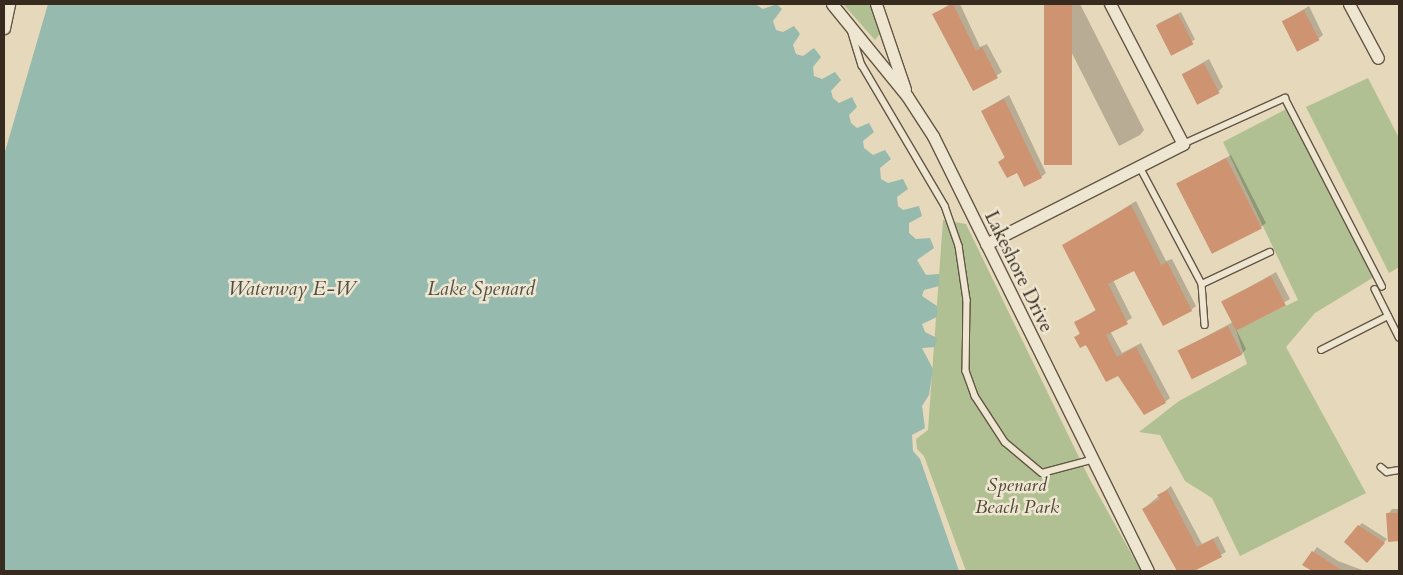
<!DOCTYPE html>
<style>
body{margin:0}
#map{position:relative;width:1403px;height:575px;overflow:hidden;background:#e6d8ba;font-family:Cardo,serif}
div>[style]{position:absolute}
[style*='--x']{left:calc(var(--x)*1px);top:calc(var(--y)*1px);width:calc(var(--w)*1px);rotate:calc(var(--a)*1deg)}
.green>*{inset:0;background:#b1c093}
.water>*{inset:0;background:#96baae}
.shadow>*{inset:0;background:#0003;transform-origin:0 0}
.building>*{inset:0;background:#ce9370;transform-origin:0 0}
.roads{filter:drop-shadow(1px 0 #635646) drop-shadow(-1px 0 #635646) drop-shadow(0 1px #635646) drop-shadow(0 -1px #635646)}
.lane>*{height:5.5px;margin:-2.75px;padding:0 2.75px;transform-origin:2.75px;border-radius:2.75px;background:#efe6d2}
.street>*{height:11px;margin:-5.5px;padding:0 5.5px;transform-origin:5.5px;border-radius:5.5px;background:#efe6d2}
span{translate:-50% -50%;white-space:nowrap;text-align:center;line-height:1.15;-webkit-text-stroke:5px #efe6d2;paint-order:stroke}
.street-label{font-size:19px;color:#372a1f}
.park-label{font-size:19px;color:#4f4836;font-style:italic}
.water-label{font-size:20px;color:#4f4e43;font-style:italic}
.frame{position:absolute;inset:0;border:5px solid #372a1f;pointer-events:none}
</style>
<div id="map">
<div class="green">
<div style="clip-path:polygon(843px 4px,871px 4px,880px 34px,875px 40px)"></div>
<div style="clip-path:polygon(1368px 78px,1399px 138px,1399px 267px,1389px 273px,1306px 107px)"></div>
<div style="clip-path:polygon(1290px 107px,1374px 277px,1315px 313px,1286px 347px,1366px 493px,1240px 556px,1212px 498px,1185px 481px,1160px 435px,1139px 432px,1179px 401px,1247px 364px,1236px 330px,1298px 300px,1223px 142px)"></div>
<div style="clip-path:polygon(943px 220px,966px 224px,1089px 478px,1141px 571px,966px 571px,924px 456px,917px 449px,916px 439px,928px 430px)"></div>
</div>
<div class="water">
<div style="clip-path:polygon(48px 4px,755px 4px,763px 9px,777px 4px,782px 9px,773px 21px,776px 30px,783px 32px,794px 26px,800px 34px,793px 45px,796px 54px,803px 56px,814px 48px,821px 57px,813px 67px,814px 76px,822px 79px,835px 72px,841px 80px,831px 91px,833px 98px,839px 103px,852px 97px,857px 107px,849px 115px,851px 123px,857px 128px,869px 123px,874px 132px,863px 141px,864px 148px,873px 155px,885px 150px,891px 159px,880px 168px,881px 179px,888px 183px,903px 179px,908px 189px,897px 197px,898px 206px,903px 210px,919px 206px,922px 216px,909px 223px,909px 233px,916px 239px,930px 238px,934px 248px,917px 260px,926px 275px,939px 274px,939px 286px,924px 290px,922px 296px,937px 306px,937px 317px,922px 324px,925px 332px,937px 338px,935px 347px,922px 348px,933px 369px,929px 395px,922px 406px,925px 428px,912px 435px,913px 451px,920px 459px,959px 571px,4px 571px,4px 155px)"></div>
</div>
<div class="shadow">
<div style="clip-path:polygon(950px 4px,960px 4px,980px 47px,987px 44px,1002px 72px,974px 90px,934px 14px)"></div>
<div style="clip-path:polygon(1047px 4px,1080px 4px,1144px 130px,1140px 135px,1119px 146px)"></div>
<div style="clip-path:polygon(1309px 6px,1323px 35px,1318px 39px,1284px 21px)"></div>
<div style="left:1181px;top:12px;width:31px;height:26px;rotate:63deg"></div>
<div style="clip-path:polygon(1209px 59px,1223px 87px,1218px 92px,1183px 74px)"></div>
<div style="clip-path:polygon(1009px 95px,1046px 173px,1041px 177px,999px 162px,1006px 156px,982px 111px)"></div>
<div style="clip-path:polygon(1231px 155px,1266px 223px,1261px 227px,1178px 184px)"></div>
<div style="clip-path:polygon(1136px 201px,1166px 261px,1172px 259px,1196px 306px,1191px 310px,1135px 269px,1113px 280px,1132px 318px,1110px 331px,1122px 353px,1141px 343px,1170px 398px,1165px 402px,1118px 374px,1076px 337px,1081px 332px,1076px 322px,1097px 309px,1064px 246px)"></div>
<div style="clip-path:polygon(1276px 272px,1290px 299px,1236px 329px,1246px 349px,1242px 354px,1192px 378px,1179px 351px,1233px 322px,1223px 302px)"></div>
<div style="clip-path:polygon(1171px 486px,1202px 544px,1218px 536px,1226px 552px,1192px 571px,1179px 571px,1143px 509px)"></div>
<div style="clip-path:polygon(1392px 509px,1399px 509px,1399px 540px,1389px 540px,1388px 514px)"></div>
<div style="clip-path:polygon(1362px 523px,1387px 539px,1367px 561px,1345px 541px)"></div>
<div style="clip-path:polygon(1317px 547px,1338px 561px,1365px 571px,1314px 571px,1304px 565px)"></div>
</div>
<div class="building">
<div style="clip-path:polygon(953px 4px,976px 51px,982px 47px,998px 78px,973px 91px,932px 14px)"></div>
<div style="left:1044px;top:4px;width:28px;height:161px"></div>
<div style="left:1304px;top:10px;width:34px;height:25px;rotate:63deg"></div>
<div style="left:1178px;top:14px;width:34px;height:25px;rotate:63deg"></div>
<div style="left:1204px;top:63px;width:34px;height:25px;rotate:63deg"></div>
<div style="clip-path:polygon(1004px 99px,1042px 178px,1024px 187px,1017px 173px,1007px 178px,998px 162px,1005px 158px,981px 111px)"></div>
<div style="left:1226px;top:158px;width:79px;height:56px;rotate:63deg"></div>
<div style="clip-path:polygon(1131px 205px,1161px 265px,1167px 262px,1192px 311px,1163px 326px,1134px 271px,1108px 284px,1128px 324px,1106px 335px,1117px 357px,1136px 347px,1166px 403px,1144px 415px,1118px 376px,1106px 382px,1086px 345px,1080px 348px,1074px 337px,1080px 334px,1074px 322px,1096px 311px,1062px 245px)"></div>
<div style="left:1271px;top:276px;width:33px;height:56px;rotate:63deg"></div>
<div style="left:1228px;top:326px;width:32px;height:56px;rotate:64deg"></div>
<div style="clip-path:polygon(1167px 490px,1197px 547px,1213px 539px,1222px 557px,1194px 571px,1177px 571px,1142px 509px,1160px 499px,1157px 495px)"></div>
<div style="clip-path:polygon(1386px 513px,1399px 513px,1399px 541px,1388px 542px)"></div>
<div style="clip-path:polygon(1358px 525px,1385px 543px,1367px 563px,1344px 542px)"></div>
<div style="clip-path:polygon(1312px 551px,1343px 571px,1312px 571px,1302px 565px)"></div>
</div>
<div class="roads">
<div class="lane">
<div style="--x:852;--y:33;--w:34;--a:73"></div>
<div style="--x:862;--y:65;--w:164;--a:59.5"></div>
<div style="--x:945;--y:206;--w:42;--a:70.7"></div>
<div style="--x:959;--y:246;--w:55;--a:81.6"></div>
<div style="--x:967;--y:300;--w:71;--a:90.8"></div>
<div style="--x:966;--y:371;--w:27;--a:70"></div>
<div style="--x:975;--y:396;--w:55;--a:56.9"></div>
<div style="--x:1005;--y:442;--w:48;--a:40"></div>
<div style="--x:1042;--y:473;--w:51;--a:-14.9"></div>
<div style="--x:1183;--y:144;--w:112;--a:-24.3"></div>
<div style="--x:1285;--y:98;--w:212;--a:62.7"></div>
<div style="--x:1140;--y:167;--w:132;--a:62.1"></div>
<div style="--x:1202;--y:284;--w:75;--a:-25.2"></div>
<div style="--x:1202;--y:284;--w:41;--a:85.8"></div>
<div style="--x:1375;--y:289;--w:54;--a:63.4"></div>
<div style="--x:1321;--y:350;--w:75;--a:-26.9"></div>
<div style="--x:1381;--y:467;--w:8;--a:40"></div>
<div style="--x:1387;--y:472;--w:12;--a:-9"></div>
</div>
<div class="street">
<div style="--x:832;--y:4;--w:119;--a:50.8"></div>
<div style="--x:907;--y:96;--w:48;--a:57"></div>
<div style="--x:933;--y:136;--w:485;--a:63.7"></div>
<div style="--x:876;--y:4;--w:90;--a:71.2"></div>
<div style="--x:1349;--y:4;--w:61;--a:61.8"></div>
<div style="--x:4;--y:28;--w:25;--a:-78"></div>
<div style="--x:986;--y:244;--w:221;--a:-26.9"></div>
<div style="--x:1183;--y:144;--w:158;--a:-117.5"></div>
</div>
</div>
<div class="street-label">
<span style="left:1018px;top:272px;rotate:64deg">Lakeshore Drive</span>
</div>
<div class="park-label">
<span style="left:1017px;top:497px">Spenard<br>Beach Park</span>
</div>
<div class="water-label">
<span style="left:292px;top:288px">Waterway E-W</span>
<span style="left:481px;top:288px">Lake Spenard</span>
</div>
<div class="frame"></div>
</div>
